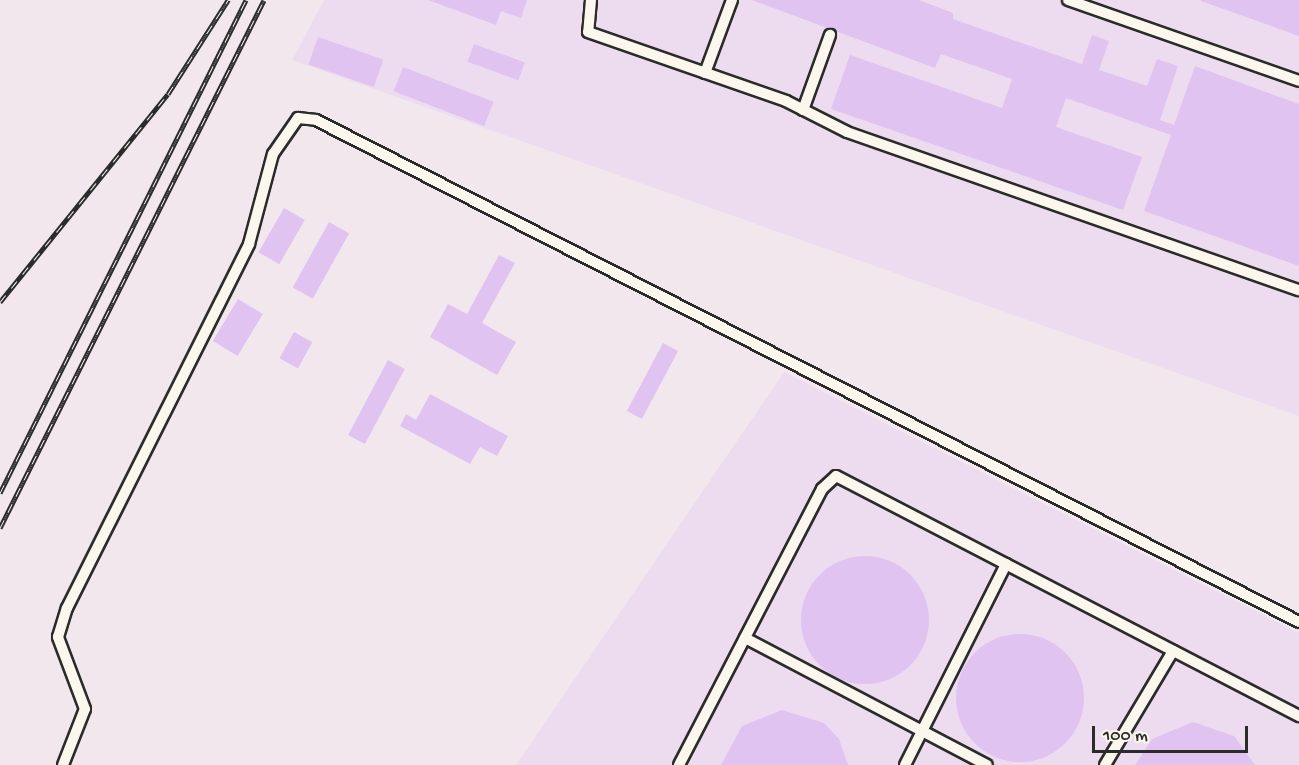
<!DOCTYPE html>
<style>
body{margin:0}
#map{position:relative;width:1299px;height:765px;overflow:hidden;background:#f3e7ee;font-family:"Gochi Hand",sans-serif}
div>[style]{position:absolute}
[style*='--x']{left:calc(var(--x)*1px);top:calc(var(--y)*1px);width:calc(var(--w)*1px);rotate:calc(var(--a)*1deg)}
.built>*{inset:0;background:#eddcef}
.building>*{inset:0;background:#e0c3f1;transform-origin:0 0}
.round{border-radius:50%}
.roads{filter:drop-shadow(2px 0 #2b2b2b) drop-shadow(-2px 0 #2b2b2b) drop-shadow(0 2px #2b2b2b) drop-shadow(0 -2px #2b2b2b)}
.minor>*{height:10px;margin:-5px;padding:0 5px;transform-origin:5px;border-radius:5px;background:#fbf7ec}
.rail>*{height:5px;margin-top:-2.5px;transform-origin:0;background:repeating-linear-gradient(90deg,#fbf7ec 0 9px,#2b2b2b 0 18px);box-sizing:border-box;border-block:2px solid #2b2b2b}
span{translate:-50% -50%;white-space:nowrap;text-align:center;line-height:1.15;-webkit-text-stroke:6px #fbf7ec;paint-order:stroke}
.scale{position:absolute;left:1092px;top:726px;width:156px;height:27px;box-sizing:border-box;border:3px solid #2b2b2b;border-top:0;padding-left:8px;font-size:18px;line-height:21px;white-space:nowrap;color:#2b2b2b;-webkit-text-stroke:4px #fbf7ec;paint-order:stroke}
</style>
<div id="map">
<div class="built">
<div style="clip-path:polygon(324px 0,1299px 0,1299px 416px,292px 60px)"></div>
<div style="clip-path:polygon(784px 372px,1299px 633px,1299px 765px,516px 765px)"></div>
</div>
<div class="building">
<div style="clip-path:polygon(428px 0,527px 0,521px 18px,501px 11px,496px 25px)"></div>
<div style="clip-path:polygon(752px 0,919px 0,953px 13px,953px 19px,1082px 64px,1092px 35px,1109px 41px,1099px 70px,1147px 86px,1157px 59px,1178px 66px,1160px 120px,1174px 125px,1195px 66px,1299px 104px,1299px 266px,1144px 211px,1171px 135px,1066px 98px,1056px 127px,1142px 157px,1123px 210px,831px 109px,850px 55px,1002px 108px,1012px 79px,941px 54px,935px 68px)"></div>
<div style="clip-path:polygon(1299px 0,1299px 36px,1201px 1px,1201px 0)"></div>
<div style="left:318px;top:37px;width:69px;height:29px;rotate:19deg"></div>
<div style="left:474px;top:44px;width:54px;height:19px;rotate:20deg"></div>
<div style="left:403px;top:67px;width:97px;height:26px;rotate:21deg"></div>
<div style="left:284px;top:208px;width:24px;height:51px;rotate:30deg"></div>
<div style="left:329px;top:222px;width:23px;height:75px;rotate:29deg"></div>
<div style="clip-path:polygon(499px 255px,515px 263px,482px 323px,516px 342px,497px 375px,430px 337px,448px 304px,467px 314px)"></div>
<div style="left:238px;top:299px;width:29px;height:49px;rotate:31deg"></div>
<div style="left:294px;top:332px;width:21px;height:30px;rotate:29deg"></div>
<div style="left:663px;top:343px;width:17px;height:77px;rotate:28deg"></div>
<div style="left:388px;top:360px;width:19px;height:85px;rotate:28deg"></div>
<div style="clip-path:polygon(430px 394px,508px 436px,497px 456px,480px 447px,470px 464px,400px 426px,406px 414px,416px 420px)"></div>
<div class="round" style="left:801px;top:556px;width:128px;height:128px"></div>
<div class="round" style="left:956px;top:634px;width:128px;height:128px"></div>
<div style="clip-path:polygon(782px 710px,824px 723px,839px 739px,848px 765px,721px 765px,742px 726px)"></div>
<div style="clip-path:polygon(1193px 722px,1234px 736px,1255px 765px,1135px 765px,1152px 739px)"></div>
</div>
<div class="roads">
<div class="minor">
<div style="--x:591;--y:0;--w:32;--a:95"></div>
<div style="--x:588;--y:32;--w:210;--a:19.2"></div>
<div style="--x:786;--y:101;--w:68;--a:26.9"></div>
<div style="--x:847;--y:132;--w:479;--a:19.3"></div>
<div style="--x:1068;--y:0;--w:245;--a:19.3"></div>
<div style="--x:705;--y:73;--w:78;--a:-69.7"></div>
<div style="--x:803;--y:110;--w:80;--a:-70.2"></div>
<div style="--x:745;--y:638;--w:273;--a:27.7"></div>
<div style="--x:63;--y:765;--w:60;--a:-68.6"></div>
<div style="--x:85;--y:709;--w:77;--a:-110.6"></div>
<div style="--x:58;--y:637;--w:30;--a:-73"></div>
<div style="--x:67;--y:608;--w:407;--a:-63.4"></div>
<div style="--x:249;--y:244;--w:93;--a:-75.1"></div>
<div style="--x:273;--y:154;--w:44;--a:-55.2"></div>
<div style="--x:298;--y:118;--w:18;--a:6"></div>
<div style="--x:316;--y:120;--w:1104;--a:27.05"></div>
<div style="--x:679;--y:765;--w:311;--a:-62.6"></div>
<div style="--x:822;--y:489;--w:19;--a:-43"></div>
<div style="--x:836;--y:476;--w:522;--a:27.4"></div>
<div style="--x:905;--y:765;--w:225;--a:-63.3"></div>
<div style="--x:1105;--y:765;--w:133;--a:-59.2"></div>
</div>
</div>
<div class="rail">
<div style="--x:0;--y:302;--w:267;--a:-51.1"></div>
<div style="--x:168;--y:94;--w:112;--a:-57.4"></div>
<div style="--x:0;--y:493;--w:551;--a:-63.48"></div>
<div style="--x:0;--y:528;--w:590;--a:-63.43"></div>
</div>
<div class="scale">100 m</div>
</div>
